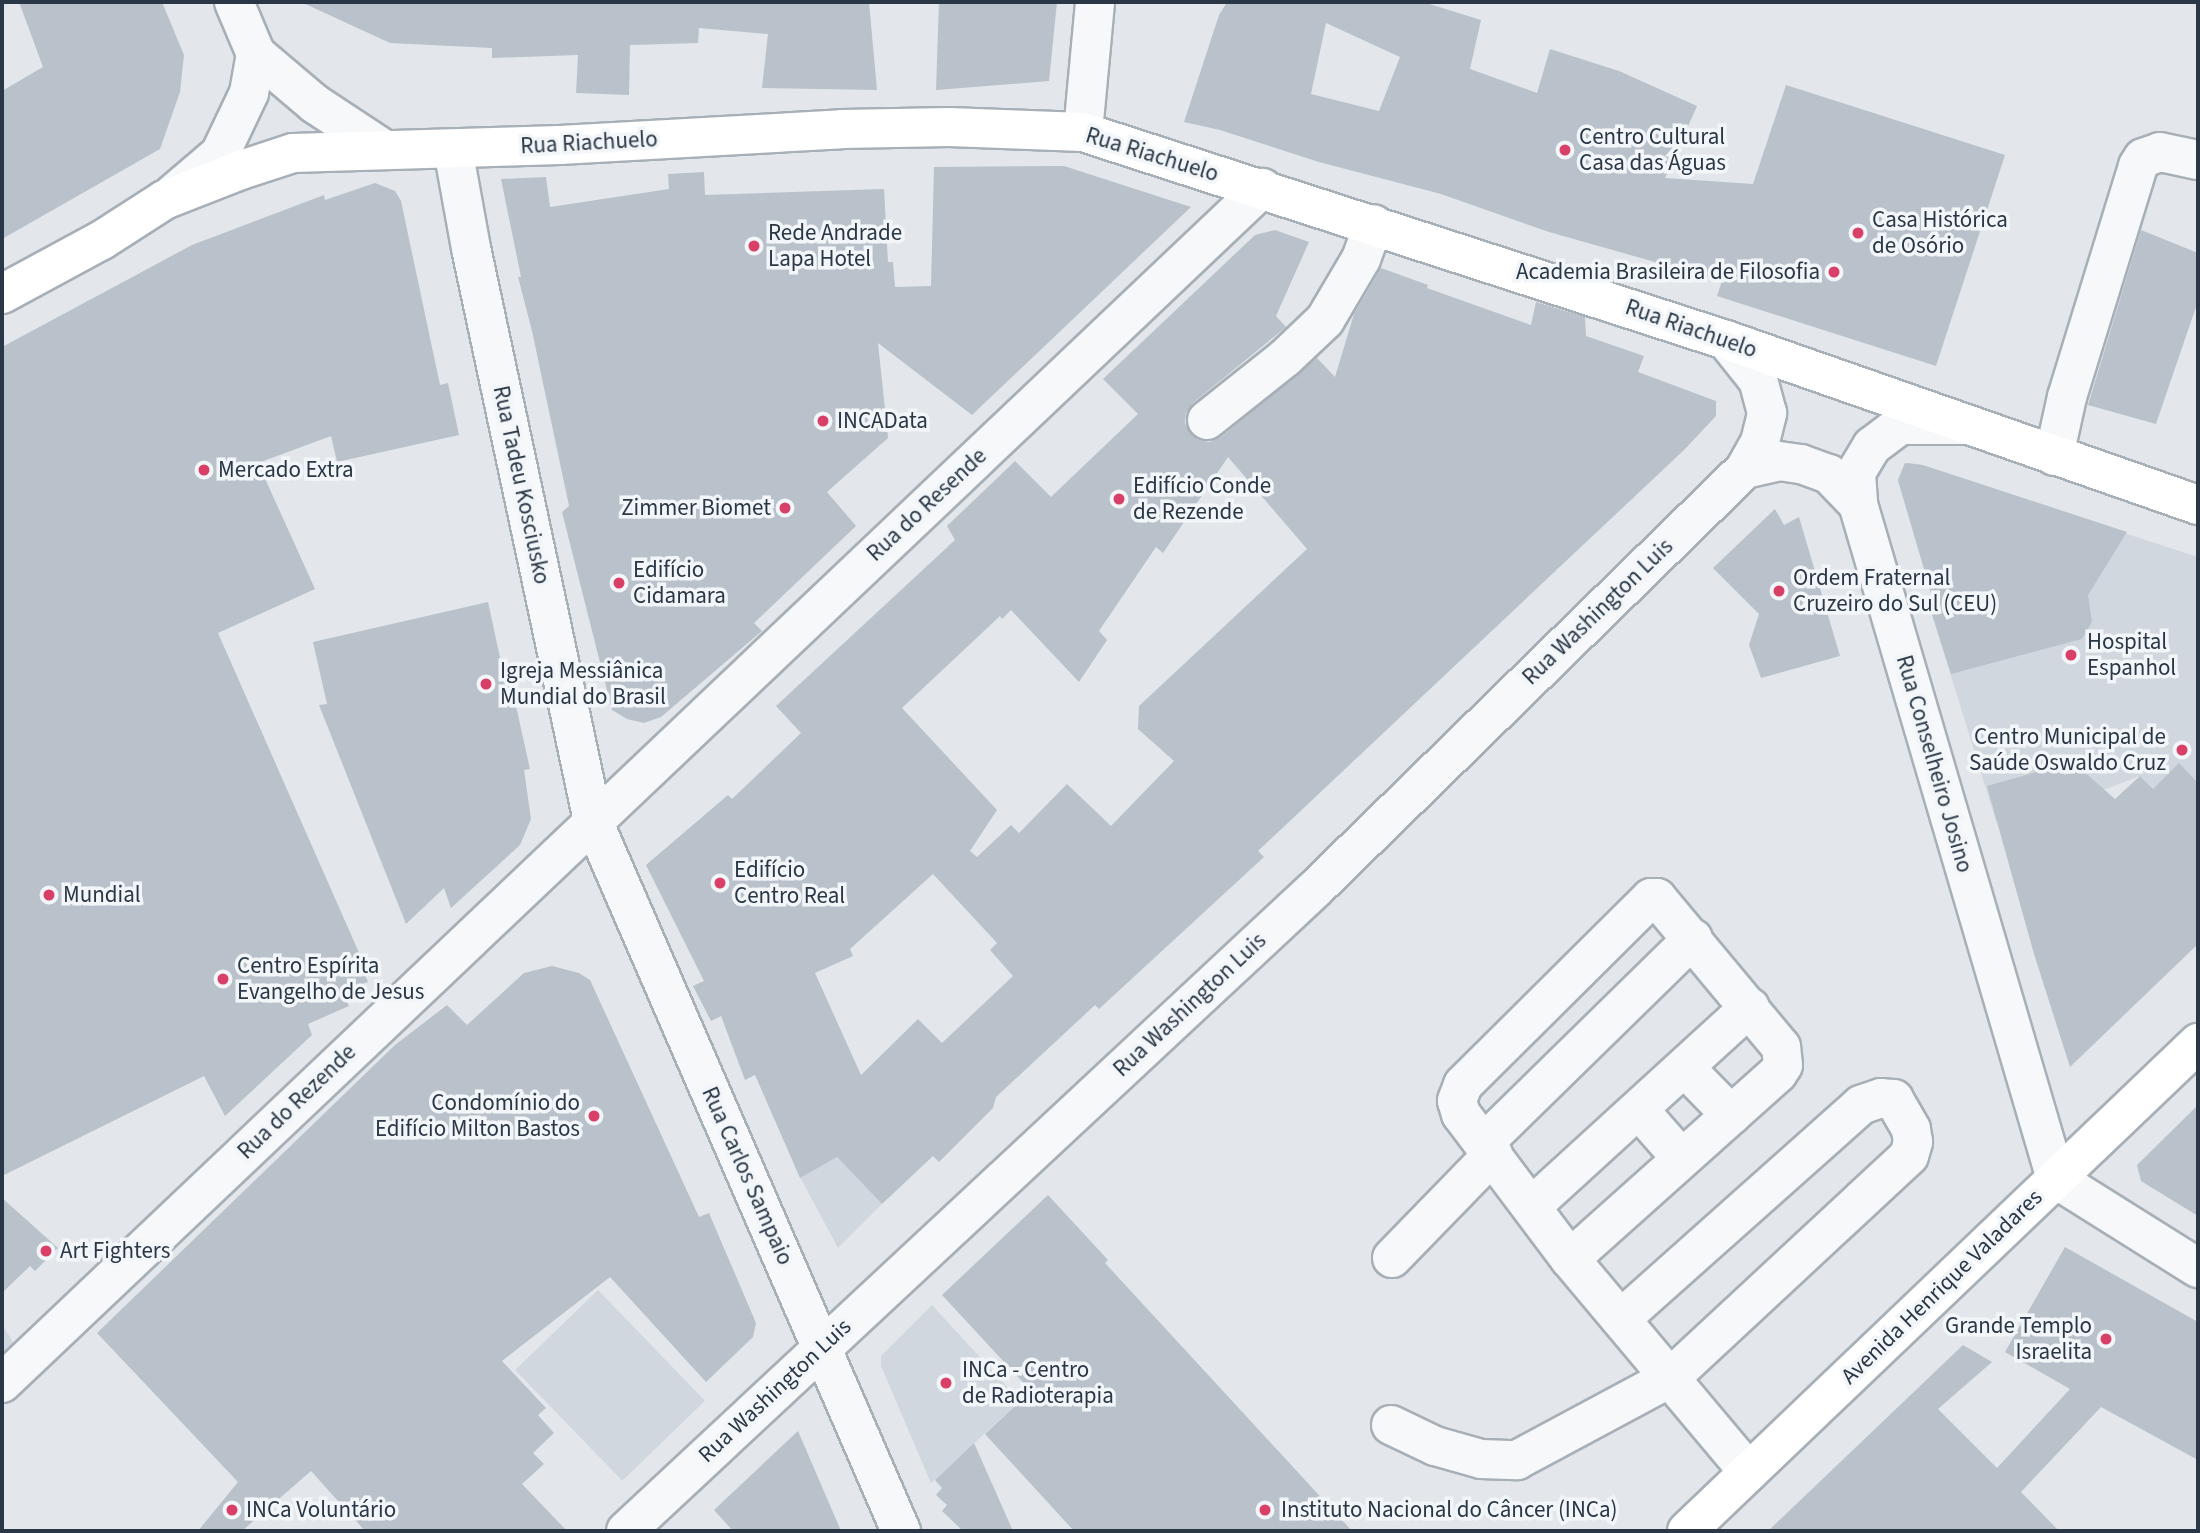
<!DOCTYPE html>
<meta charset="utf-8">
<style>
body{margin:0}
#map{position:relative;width:2200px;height:1533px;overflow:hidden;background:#e3e7ec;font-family:"Source Sans 3",sans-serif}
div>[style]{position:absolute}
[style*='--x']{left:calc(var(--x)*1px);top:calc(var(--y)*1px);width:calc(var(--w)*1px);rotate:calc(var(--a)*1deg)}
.built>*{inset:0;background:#d0d7de;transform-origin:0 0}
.building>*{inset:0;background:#b9c1ca}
.roads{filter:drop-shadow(2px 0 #a7afb7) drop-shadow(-2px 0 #a7afb7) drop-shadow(0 2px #a7afb7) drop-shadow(0 -2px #a7afb7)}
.minor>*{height:38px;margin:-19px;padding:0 19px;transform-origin:19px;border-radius:19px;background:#f6f8fa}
.major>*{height:38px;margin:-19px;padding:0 19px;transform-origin:19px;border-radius:19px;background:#fff}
.dots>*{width:19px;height:19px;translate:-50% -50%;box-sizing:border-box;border:4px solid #f3f6f9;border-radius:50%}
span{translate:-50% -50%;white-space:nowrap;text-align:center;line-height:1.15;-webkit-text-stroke:7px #f3f6f9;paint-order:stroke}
.poi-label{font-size:23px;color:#293746}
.left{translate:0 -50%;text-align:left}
.right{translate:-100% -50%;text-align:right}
.street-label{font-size:23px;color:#293746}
.frame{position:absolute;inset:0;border:4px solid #293746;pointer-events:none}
</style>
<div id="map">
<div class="built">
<div style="clip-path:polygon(1909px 463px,1923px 465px,1927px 469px,2198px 557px,2198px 783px,2179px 764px,2153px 789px,2140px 776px,2085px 797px,1996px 821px,1929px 605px,1934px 603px,1898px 481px,1903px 467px)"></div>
<div style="clip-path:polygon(837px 1157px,882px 1204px,838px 1248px,800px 1177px)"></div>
<div style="left:598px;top:1290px;width:154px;height:115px;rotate:46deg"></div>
<div style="clip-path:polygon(932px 1305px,1020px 1401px,931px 1483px,881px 1366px,881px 1356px)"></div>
<div style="clip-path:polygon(2px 1324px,17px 1349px,2px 1365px)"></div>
</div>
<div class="building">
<div style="clip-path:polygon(19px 2px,162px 2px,184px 55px,180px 92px,160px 149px,2px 239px,2px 91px,43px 67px)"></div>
<div style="clip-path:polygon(301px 2px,869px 2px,877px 90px,762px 88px,768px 34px,699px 28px,698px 43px,630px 45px,629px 95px,576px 93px,578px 55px,492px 58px,492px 48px,390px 43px)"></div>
<div style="clip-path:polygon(939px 2px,1057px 2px,1049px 81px,936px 90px)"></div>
<div style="clip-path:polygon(evenodd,1227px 2px,1423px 2px,1481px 20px,1470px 69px,1537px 93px,1550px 49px,1619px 71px,1697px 106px,1665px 178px,1753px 184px,1786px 85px,2005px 155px,1936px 366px,1717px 296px,1722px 281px,1549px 232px,1441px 194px,1319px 162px,1220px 130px,1184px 122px,1219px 15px,1227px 2px,1326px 23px,1400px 57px,1379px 111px,1311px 94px,1326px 23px)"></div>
<div style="clip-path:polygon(1064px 166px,1191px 207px,972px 415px,878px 343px,888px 438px,827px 492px,856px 526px,754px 623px,762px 631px,661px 717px,644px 723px,627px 719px,612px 710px,562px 512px,569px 506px,532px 331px,518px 277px,521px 277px,501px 179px,546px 177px,550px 207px,669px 189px,668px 174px,704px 172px,705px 195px,884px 189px,888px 262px,893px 262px,895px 287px,931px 286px,934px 167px)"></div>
<div style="clip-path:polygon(375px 183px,395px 191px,401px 201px,440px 385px,448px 383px,459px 435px,337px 462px,331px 436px,258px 463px,315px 589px,218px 633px,364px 964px,362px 966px,368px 982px,342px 991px,349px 1006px,308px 1024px,312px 1035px,225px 1116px,204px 1076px,2px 1176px,2px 347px,192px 245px,324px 195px,325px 200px)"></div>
<div style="clip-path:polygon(evenodd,1275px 230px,1309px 242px,1276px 316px,1286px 327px,1193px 403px,1186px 413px,1185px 423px,1190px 433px,1198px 440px,1210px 442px,1221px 437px,1317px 358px,1335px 377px,1354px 314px,1381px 268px,1428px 285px,1427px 288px,1531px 325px,1536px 302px,1585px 317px,1586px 336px,1644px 356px,1638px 372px,1716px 401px,1716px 416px,1684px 450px,1258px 851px,1264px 857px,1099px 1009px,1095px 1005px,996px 1097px,993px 1108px,939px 1162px,933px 1156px,882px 1204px,837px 1157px,800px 1178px,755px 1075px,745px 1080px,721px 1016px,711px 1021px,693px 986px,704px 981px,646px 865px,728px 795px,732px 799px,801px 733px,776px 706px,955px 540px,947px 526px,1015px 461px,1051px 497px,1138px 414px,1103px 379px,1255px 235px,1275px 230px,1228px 457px,1307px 549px,1139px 706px,1138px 729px,1174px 761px,1111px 826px,1067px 784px,1019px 833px,1011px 825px,977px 857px,970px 851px,997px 810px,902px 708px,1000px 616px,1002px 619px,1011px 610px,1079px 682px,1107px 640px,1099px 631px,1156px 547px,1163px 553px,1228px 457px,1275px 230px,933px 874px,997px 943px,990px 950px,1013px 976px,942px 1043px,918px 1019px,861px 1075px,815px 973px,853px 956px,850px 949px,933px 874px)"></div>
<div style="clip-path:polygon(2141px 230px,2198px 253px,2198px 301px,2156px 424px,2088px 405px)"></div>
<div style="clip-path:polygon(1905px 463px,1923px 465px,2127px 532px,2088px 595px,2092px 622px,2082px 639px,1951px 674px,1929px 605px,1934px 603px,1898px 480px)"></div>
<div style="clip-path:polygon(1775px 509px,1784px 525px,1799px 517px,1840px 656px,1761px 678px,1749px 645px,1759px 614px,1713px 568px)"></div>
<div style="clip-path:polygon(488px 602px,501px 662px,506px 661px,530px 769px,524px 770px,531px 819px,520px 845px,451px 908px,444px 888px,406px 924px,319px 705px,327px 704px,313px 642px)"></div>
<div style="clip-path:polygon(2179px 763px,2198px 783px,2198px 944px,2070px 1067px,2034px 954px,1987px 786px,2061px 765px,2064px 775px,2082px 770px,2115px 799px,2140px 776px,2153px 789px)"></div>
<div style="clip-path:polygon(552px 966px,579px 973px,590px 980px,699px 1217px,709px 1213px,756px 1323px,753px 1337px,706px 1382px,610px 1277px,502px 1361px,546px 1408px,538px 1415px,554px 1433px,533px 1453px,544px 1464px,522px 1484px,567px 1531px,365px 1531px,311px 1471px,242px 1531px,198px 1531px,238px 1482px,97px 1333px,395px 1045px,447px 1005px,467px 1025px,524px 973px)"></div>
<div style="clip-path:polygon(2198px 1105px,2198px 1216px,2141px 1181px,2137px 1165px)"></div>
<div style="clip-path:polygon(1048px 1195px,1108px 1260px,1105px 1263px,1352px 1531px,1074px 1531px,985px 1434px,1031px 1391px,942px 1295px)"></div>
<div style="clip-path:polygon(2px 1198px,58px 1248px,35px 1271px,30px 1266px,2px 1293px)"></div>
<div style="clip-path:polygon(2065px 1247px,2198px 1322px,2198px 1460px,2101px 1407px,2021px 1492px,2059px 1531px,1768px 1531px,1963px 1345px,1992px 1362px,1938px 1409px,1997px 1468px,2070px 1389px,2005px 1352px)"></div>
<div style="clip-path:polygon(798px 1431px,841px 1531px,733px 1531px,714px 1510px)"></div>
<div style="clip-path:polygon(974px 1443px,1013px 1531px,963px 1531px,942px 1511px,947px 1505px,936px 1495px,942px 1488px,935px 1480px)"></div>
</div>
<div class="roads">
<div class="minor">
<div style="--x:234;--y:2;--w:56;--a:67.1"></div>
<div style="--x:256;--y:54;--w:77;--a:40.3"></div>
<div style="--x:315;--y:104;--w:84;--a:33.3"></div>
<div style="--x:1083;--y:132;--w:131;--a:-84.7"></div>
<div style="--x:453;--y:149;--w:101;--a:79.7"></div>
<div style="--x:471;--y:248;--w:586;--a:77.98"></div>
<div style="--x:593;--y:821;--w:774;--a:66.55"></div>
<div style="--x:173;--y:194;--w:62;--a:-40.4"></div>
<div style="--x:220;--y:154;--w:68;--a:-64.6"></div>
<div style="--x:249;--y:93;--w:40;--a:-80"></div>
<div style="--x:1207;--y:420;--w:100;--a:-38.5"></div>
<div style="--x:1285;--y:358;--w:55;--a:-43.5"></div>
<div style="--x:1325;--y:320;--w:71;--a:-59.5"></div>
<div style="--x:1361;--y:259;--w:37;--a:-70"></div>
<div style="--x:1964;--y:425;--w:64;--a:180"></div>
<div style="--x:1900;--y:425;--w:35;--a:143"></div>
<div style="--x:1872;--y:446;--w:31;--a:121"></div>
<div style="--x:1856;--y:473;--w:31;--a:86"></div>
<div style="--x:1858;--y:504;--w:703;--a:73.65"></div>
<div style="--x:2056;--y:1179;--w:168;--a:32.1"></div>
<div style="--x:2054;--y:456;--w:60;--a:-77.6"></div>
<div style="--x:2067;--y:397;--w:242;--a:-72.9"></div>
<div style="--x:2138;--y:166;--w:9;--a:-58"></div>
<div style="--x:2143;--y:158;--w:18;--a:-19"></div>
<div style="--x:2160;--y:152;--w:39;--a:12"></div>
<div style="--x:1745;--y:469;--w:35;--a:-13"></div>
<div style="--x:1779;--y:461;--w:22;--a:8"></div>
<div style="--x:1801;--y:464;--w:30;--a:20"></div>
<div style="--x:1829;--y:474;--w:42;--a:46"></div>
<div style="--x:1685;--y:1068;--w:66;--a:45.6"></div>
<div style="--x:1639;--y:1110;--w:65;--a:48.7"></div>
<div style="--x:1485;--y:1142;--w:291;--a:-44.4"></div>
<div style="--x:1532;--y:1206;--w:295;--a:-42.4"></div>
<div style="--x:1392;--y:1258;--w:145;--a:-45.8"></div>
<div style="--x:1570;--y:1259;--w:279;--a:-41.8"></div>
<div style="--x:1778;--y:1073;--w:9;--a:-58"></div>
<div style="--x:1783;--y:1065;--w:18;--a:-96"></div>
<div style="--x:1781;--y:1047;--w:194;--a:-129.8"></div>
<div style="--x:1657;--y:898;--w:6;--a:180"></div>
<div style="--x:1651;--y:898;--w:265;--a:135.2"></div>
<div style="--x:1463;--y:1085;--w:17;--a:111"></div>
<div style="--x:1457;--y:1101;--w:14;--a:73"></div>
<div style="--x:1461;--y:1114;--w:181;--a:53.1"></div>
<div style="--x:1570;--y:1259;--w:278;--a:50"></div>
<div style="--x:2;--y:1383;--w:1737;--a:-43.48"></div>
<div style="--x:1391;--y:1425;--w:49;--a:25.5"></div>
<div style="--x:1435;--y:1446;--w:48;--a:15.8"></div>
<div style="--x:1481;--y:1459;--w:36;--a:2"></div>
<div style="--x:1517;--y:1460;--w:174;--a:-28.2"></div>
<div style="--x:1670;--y:1378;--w:326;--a:-42.9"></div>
<div style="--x:1909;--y:1156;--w:15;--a:-74"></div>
<div style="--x:1913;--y:1142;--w:13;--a:-99"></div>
<div style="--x:1911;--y:1129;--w:34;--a:-120"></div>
<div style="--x:1894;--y:1099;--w:13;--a:-176"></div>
<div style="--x:1881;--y:1098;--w:21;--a:161"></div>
<div style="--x:1861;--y:1105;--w:322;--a:138.3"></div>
<div style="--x:626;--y:1531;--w:943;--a:-42.98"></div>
<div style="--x:1316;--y:888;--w:600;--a:-44.32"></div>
<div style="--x:1745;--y:469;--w:31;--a:-61"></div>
<div style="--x:1760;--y:442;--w:30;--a:-76"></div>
<div style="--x:1767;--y:413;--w:34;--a:-105"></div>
<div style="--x:1758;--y:380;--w:51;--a:-128.7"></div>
</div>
<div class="major">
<div style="--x:2;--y:294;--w:114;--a:-28.4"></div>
<div style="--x:102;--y:240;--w:74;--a:-32.8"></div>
<div style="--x:164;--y:200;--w:83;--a:-21.3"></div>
<div style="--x:241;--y:170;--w:55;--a:-18.1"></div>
<div style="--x:293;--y:153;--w:267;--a:-1.7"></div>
<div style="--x:560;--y:145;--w:282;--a:-3.2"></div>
<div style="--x:842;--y:129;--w:107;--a:-1.1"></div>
<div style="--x:949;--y:127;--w:134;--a:2.1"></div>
<div style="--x:1083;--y:132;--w:676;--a:17.93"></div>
<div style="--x:1726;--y:340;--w:500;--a:19.27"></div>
<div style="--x:1687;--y:1531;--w:707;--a:-43.68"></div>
</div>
</div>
<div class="dots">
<div style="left:1565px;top:150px;background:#d84068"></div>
<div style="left:1858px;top:233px;background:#d84068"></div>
<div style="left:754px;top:246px;background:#d84068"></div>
<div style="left:1834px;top:272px;background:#d84068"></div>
<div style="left:823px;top:421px;background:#d84068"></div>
<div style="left:204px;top:470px;background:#d84068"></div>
<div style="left:1119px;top:499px;background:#d84068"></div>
<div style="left:785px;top:508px;background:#d84068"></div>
<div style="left:619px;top:583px;background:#d84068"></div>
<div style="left:1779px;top:591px;background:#d84068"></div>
<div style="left:2071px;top:655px;background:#d84068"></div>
<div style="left:486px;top:684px;background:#d84068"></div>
<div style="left:2182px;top:750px;background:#d84068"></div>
<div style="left:720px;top:883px;background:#d84068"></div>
<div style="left:49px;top:895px;background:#d84068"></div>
<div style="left:223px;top:979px;background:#d84068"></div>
<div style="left:594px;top:1116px;background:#d84068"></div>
<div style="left:46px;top:1251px;background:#d84068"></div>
<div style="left:2106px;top:1339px;background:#d84068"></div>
<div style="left:946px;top:1383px;background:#d84068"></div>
<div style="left:232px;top:1510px;background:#d84068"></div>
<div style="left:1265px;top:1510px;background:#d84068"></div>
</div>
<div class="poi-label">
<span class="left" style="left:1579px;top:150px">Centro Cultural<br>Casa das Águas</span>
<span class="left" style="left:1872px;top:233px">Casa Histórica<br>de Osório</span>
<span class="left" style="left:768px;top:246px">Rede Andrade<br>Lapa Hotel</span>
<span class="right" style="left:1820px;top:272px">Academia Brasileira de Filosofia</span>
<span class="left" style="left:837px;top:421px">INCAData</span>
<span class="left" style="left:218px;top:470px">Mercado Extra</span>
<span class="left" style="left:1133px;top:499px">Edifício Conde<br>de Rezende</span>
<span class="right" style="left:771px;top:508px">Zimmer Biomet</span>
<span class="left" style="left:633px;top:583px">Edifício<br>Cidamara</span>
<span class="left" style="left:1793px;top:591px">Ordem Fraternal<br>Cruzeiro do Sul (CEU)</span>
<span class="left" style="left:2087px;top:655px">Hospital<br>Espanhol</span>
<span class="left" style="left:500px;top:684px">Igreja Messiânica<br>Mundial do Brasil</span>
<span class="right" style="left:2166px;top:750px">Centro Municipal de<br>Saúde Oswaldo Cruz</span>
<span class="left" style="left:734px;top:883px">Edifício<br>Centro Real</span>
<span class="left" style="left:63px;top:895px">Mundial</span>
<span class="left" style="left:237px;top:979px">Centro Espírita<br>Evangelho de Jesus</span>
<span class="right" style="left:580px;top:1116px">Condomínio do<br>Edifício Milton Bastos</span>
<span class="left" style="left:60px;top:1251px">Art Fighters</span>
<span class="right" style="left:2092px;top:1339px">Grande Templo<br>Israelita</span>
<span class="left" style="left:962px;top:1383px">INCa - Centro<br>de Radioterapia</span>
<span class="left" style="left:246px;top:1510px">INCa Voluntário</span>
<span class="left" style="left:1281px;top:1510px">Instituto Nacional do Câncer (INCa)</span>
</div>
<div class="street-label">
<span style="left:589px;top:143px;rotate:-3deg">Rua Riachuelo</span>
<span style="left:1152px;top:155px;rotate:17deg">Rua Riachuelo</span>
<span style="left:1691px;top:329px;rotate:19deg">Rua Riachuelo</span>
<span style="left:521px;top:485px;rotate:78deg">Rua Tadeu Kosciusko</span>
<span style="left:927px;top:505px;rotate:-43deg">Rua do Resende</span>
<span style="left:1598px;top:612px;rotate:-44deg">Rua Washington Luis</span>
<span style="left:1934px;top:764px;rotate:74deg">Rua Conselheiro Josino</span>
<span style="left:1190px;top:1005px;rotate:-43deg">Rua Washington Luis</span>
<span style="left:297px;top:1102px;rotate:-44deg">Rua do Rezende</span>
<span style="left:747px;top:1176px;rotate:66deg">Rua Carlos Sampaio</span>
<span style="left:1942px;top:1287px;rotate:-44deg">Avenida Henrique Valadares</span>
<span style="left:775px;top:1391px;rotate:-43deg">Rua Washington Luis</span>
</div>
<div class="frame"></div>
</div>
